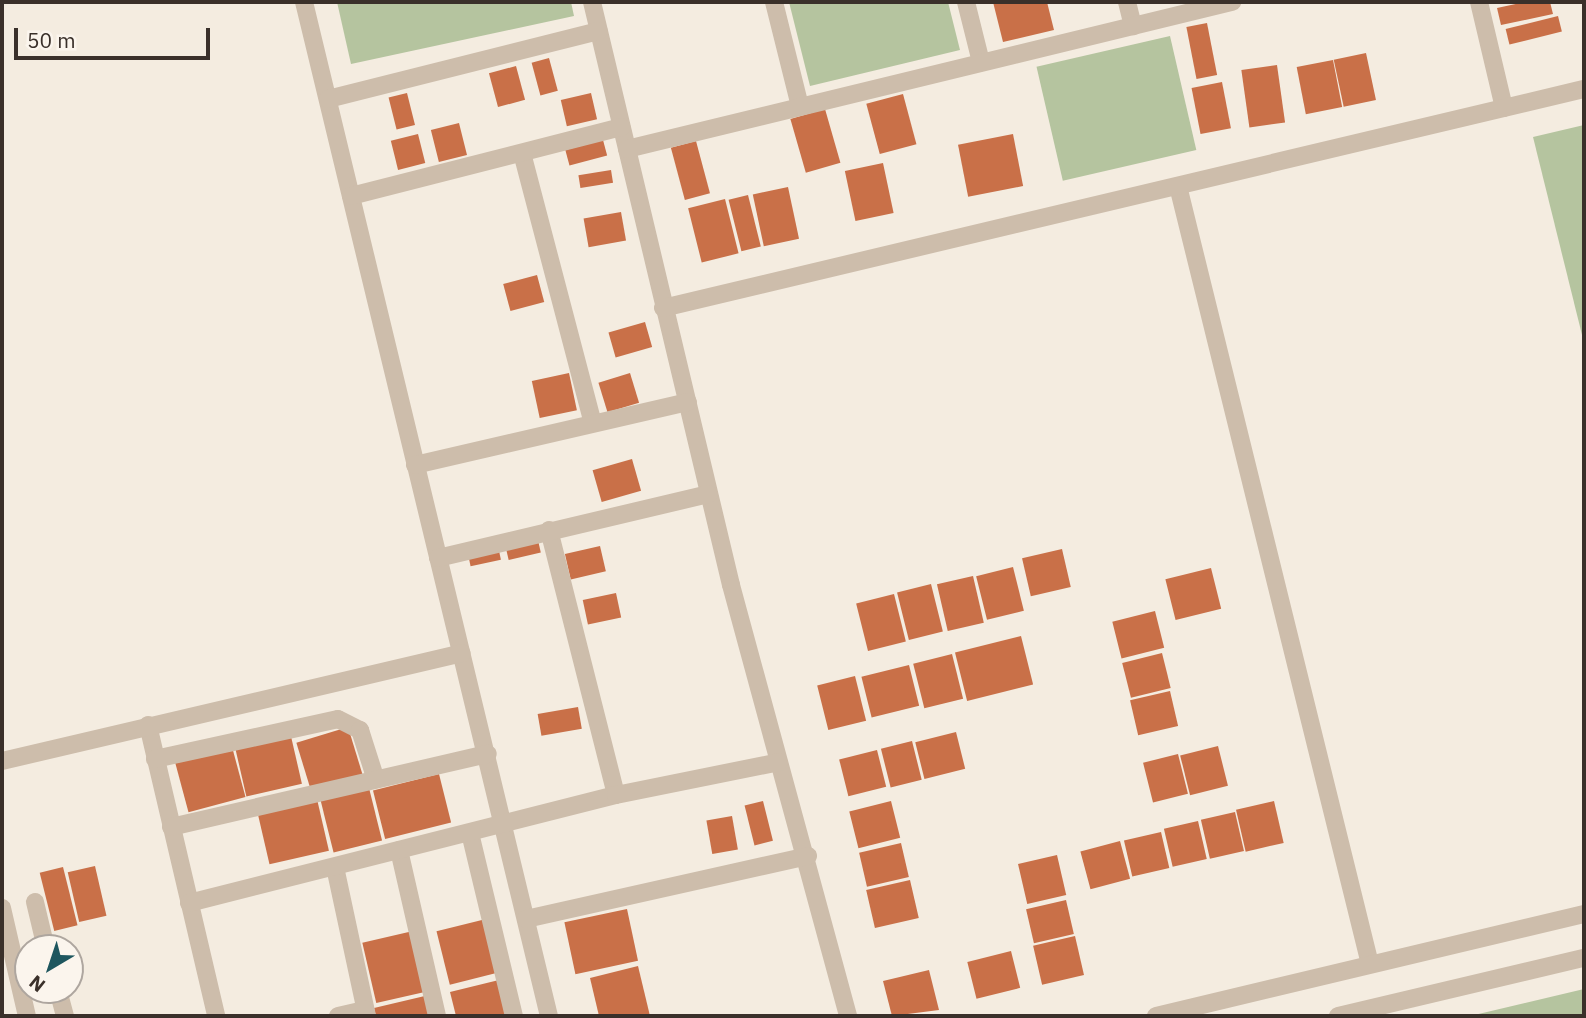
<!DOCTYPE html>
<style>
body{margin:0}
#map{position:relative;width:1586px;height:1018px;overflow:hidden;background:#f4ece0;font-family:"IBM Plex Sans",sans-serif}
div>[style]{position:absolute}
[style*='--x']{left:calc(var(--x)*1px);top:calc(var(--y)*1px);width:calc(var(--w)*1px);rotate:calc(var(--a)*1deg)}
.green>*{inset:0;background:#b5c49f;transform-origin:0 0}
.building>*{inset:0;background:#c97048;transform-origin:0 0}
.street>*{height:18px;margin:-9px;padding:0 9px;transform-origin:9px;border-radius:9px;background:#cdbdab}
span{translate:-50% -50%;white-space:nowrap;text-align:center;line-height:1.15;-webkit-text-stroke:7px #fbf5ed;paint-order:stroke}
.frame{position:absolute;inset:0;border:4px solid #3a302a;pointer-events:none}
.north{position:absolute;left:14px;top:934px;width:70px;height:70px;box-sizing:border-box;background:#fbf5ed;border:2px solid #aea69f;border-radius:50%;rotate:219deg;font-size:19px;font-weight:700;line-height:28px;text-align:center;color:#3a302a}
.north::after{content:'';display:block;margin:auto;width:24px;height:32px;background:#1e565e;clip-path:polygon(50% 0,100% 100%,50% 72%,0 100%)}
.scale{position:absolute;left:14px;top:28px;width:196px;height:32px;box-sizing:border-box;border:4px solid #3a302a;border-top:0;padding-left:9px;font-size:21px;line-height:24px;white-space:nowrap;color:#3a302a;-webkit-text-stroke:5px #fbf5ed;paint-order:stroke}
</style>
<div id="map">
<div class="green">
<div style="clip-path:polygon(337px 2px,571px 2px,574px 16px,351px 64px)"></div>
<div style="clip-path:polygon(789px 2px,948px 2px,960px 50px,810px 86px)"></div>
<div style="left:1170px;top:36px;width:117px;height:137px;rotate:77deg"></div>
<div style="clip-path:polygon(1584px 125px,1584px 343px,1533px 137px)"></div>
<div style="clip-path:polygon(1584px 989px,1584px 1016px,1470px 1016px)"></div>
</div>
<div class="building">
<div style="clip-path:polygon(993px 2px,1047px 2px,1054px 30px,1003px 42px)"></div>
<div style="clip-path:polygon(1525px 2px,1550px 2px,1553px 14px,1501px 25px,1497px 8px)"></div>
<div style="left:1558px;top:16px;width:16px;height:54px;rotate:76deg"></div>
<div style="left:1207px;top:23px;width:53px;height:21px;rotate:79deg"></div>
<div style="left:1366px;top:53px;width:48px;height:33px;rotate:78deg"></div>
<div style="left:549px;top:58px;width:34px;height:18px;rotate:75deg"></div>
<div style="left:1333px;top:60px;width:48px;height:37px;rotate:79deg"></div>
<div style="left:1277px;top:65px;width:58px;height:36px;rotate:82deg"></div>
<div style="left:516px;top:66px;width:35px;height:28px;rotate:75deg"></div>
<div style="left:1222px;top:82px;width:47px;height:31px;rotate:79deg"></div>
<div style="left:407px;top:93px;width:33px;height:19px;rotate:76deg"></div>
<div style="left:591px;top:93px;width:27px;height:31px;rotate:77deg"></div>
<div style="left:903px;top:94px;width:52px;height:38px;rotate:75deg"></div>
<div style="left:825px;top:109px;width:56px;height:36px;rotate:74deg"></div>
<div style="left:459px;top:123px;width:33px;height:29px;rotate:76deg"></div>
<div style="left:418px;top:134px;width:30px;height:28px;rotate:76deg"></div>
<div style="left:1013px;top:134px;width:53px;height:56px;rotate:79deg"></div>
<div style="left:603px;top:140px;width:16px;height:39px;rotate:75deg"></div>
<div style="left:696px;top:141px;width:54px;height:26px;rotate:75deg"></div>
<div style="left:883px;top:163px;width:51px;height:39px;rotate:78deg"></div>
<div style="left:611px;top:170px;width:13px;height:33px;rotate:81deg"></div>
<div style="left:788px;top:187px;width:53px;height:36px;rotate:78deg"></div>
<div style="left:748px;top:195px;width:53px;height:20px;rotate:76deg"></div>
<div style="left:725px;top:199px;width:56px;height:38px;rotate:76deg"></div>
<div style="left:621px;top:212px;width:29px;height:38px;rotate:80deg"></div>
<div style="left:537px;top:275px;width:28px;height:35px;rotate:75deg"></div>
<div style="left:645px;top:322px;width:26px;height:38px;rotate:74deg"></div>
<div style="left:569px;top:373px;width:38px;height:38px;rotate:78deg"></div>
<div style="left:630px;top:373px;width:31px;height:33px;rotate:73deg"></div>
<div style="left:632px;top:459px;width:33px;height:41px;rotate:74deg"></div>
<div style="left:537px;top:536px;width:17px;height:33px;rotate:77deg"></div>
<div style="left:498px;top:546px;width:14px;height:31px;rotate:78deg"></div>
<div style="left:600px;top:546px;width:26px;height:36px;rotate:77deg"></div>
<div style="left:1062px;top:549px;width:39px;height:41px;rotate:77deg"></div>
<div style="left:1013px;top:567px;width:45px;height:38px;rotate:76deg"></div>
<div style="left:1211px;top:568px;width:42px;height:47px;rotate:76deg"></div>
<div style="left:973px;top:576px;width:48px;height:37px;rotate:77deg"></div>
<div style="left:931px;top:584px;width:49px;height:35px;rotate:76deg"></div>
<div style="left:616px;top:593px;width:25px;height:34px;rotate:78deg"></div>
<div style="left:894px;top:594px;width:49px;height:39px;rotate:76deg"></div>
<div style="left:1155px;top:611px;width:38px;height:44px;rotate:76deg"></div>
<div style="left:1021px;top:636px;width:50px;height:68px;rotate:76deg"></div>
<div style="left:1162px;top:653px;width:36px;height:41px;rotate:76deg"></div>
<div style="left:952px;top:654px;width:46px;height:40px;rotate:76deg"></div>
<div style="left:909px;top:665px;width:42px;height:49px;rotate:76deg"></div>
<div style="left:855px;top:676px;width:46px;height:39px;rotate:76deg"></div>
<div style="left:1170px;top:691px;width:36px;height:41px;rotate:77deg"></div>
<div style="left:578px;top:707px;width:22px;height:41px;rotate:80deg"></div>
<div style="left:348px;top:727px;width:52px;height:54px;rotate:73deg"></div>
<div style="left:290px;top:732px;width:53px;height:57px;rotate:77deg"></div>
<div style="left:956px;top:732px;width:38px;height:42px;rotate:76deg"></div>
<div style="left:912px;top:741px;width:40px;height:32px;rotate:76deg"></div>
<div style="left:231px;top:743px;width:56px;height:59px;rotate:75deg"></div>
<div style="left:1218px;top:746px;width:41px;height:39px;rotate:76deg"></div>
<div style="left:877px;top:750px;width:38px;height:39px;rotate:76deg"></div>
<div style="left:1178px;top:754px;width:41px;height:36px;rotate:76deg"></div>
<div style="left:439px;top:774px;width:50px;height:68px;rotate:76deg"></div>
<div style="left:369px;top:788px;width:54px;height:50px;rotate:76deg"></div>
<div style="left:317px;top:799px;width:53px;height:61px;rotate:77deg"></div>
<div style="left:763px;top:801px;width:41px;height:19px;rotate:76deg"></div>
<div style="left:891px;top:801px;width:38px;height:43px;rotate:76deg"></div>
<div style="left:1274px;top:801px;width:43px;height:39px;rotate:77deg"></div>
<div style="left:1235px;top:812px;width:40px;height:35px;rotate:77deg"></div>
<div style="left:732px;top:816px;width:34px;height:26px;rotate:80deg"></div>
<div style="left:1198px;top:821px;width:39px;height:35px;rotate:77deg"></div>
<div style="left:1161px;top:832px;width:37px;height:38px;rotate:77deg"></div>
<div style="left:1120px;top:841px;width:39px;height:41px;rotate:75deg"></div>
<div style="left:901px;top:843px;width:35px;height:43px;rotate:77deg"></div>
<div style="left:1057px;top:855px;width:41px;height:40px;rotate:77deg"></div>
<div style="left:95px;top:866px;width:51px;height:28px;rotate:77deg"></div>
<div style="left:63px;top:867px;width:60px;height:24px;rotate:76deg"></div>
<div style="left:910px;top:880px;width:39px;height:45px;rotate:77deg"></div>
<div style="left:1066px;top:900px;width:35px;height:41px;rotate:77deg"></div>
<div style="left:627px;top:909px;width:53px;height:64px;rotate:78deg"></div>
<div style="left:486px;top:919px;width:55px;height:51px;rotate:76deg"></div>
<div style="left:413px;top:931px;width:62px;height:52px;rotate:77deg"></div>
<div style="left:1075px;top:936px;width:40px;height:43px;rotate:77deg"></div>
<div style="left:1011px;top:951px;width:38px;height:45px;rotate:76deg"></div>
<div style="clip-path:polygon(638px 966px,650px 1016px,599px 1016px,590px 978px)"></div>
<div style="clip-path:polygon(929px 970px,939px 1010px,892px 1016px,883px 981px)"></div>
<div style="clip-path:polygon(503px 979px,512px 1016px,456px 1016px,450px 992px)"></div>
<div style="clip-path:polygon(429px 995px,434px 1016px,376px 1016px,374px 1008px)"></div>
</div>
<div class="street">
<div style="--x:304;--y:2;--w:1043;--a:76.42"></div>
<div style="--x:592;--y:2;--w:599;--a:76.59"></div>
<div style="--x:731;--y:585;--w:447;--a:74.8"></div>
<div style="--x:774;--y:2;--w:107;--a:76"></div>
<div style="--x:966;--y:2;--w:62;--a:76"></div>
<div style="--x:1127;--y:2;--w:25;--a:76"></div>
<div style="--x:1479;--y:2;--w:109;--a:76.7"></div>
<div style="--x:328;--y:99;--w:279;--a:-14.1"></div>
<div style="--x:627;--y:149;--w:623;--a:-13.66"></div>
<div style="--x:522;--y:153;--w:279;--a:75.3"></div>
<div style="--x:1178;--y:186;--w:801;--a:76.14"></div>
<div style="--x:351;--y:196;--w:279;--a:-14.3"></div>
<div style="--x:663;--y:308;--w:947;--a:-13.38"></div>
<div style="--x:415;--y:465;--w:280;--a:-13"></div>
<div style="--x:549;--y:530;--w:273;--a:75.8"></div>
<div style="--x:438;--y:558;--w:278;--a:-13.3"></div>
<div style="--x:148;--y:725;--w:299;--a:76.8"></div>
<div style="--x:155;--y:759;--w:187;--a:-12.3"></div>
<div style="--x:338;--y:719;--w:25;--a:27"></div>
<div style="--x:360;--y:730;--w:52;--a:72.3"></div>
<div style="--x:2;--y:761;--w:472;--a:-13.2"></div>
<div style="--x:171;--y:827;--w:325;--a:-13"></div>
<div style="--x:470;--y:833;--w:188;--a:76.5"></div>
<div style="--x:399;--y:850;--w:170;--a:77.1"></div>
<div style="--x:335;--y:867;--w:152;--a:77.9"></div>
<div style="--x:35;--y:902;--w:47;--a:76.6"></div>
<div style="--x:189;--y:903;--w:440;--a:-14.2"></div>
<div style="--x:616;--y:795;--w:166;--a:-11.4"></div>
<div style="--x:2;--y:908;--w:111;--a:77"></div>
<div style="--x:526;--y:919;--w:289;--a:-12.6"></div>
<div style="--x:58;--y:990;--w:27;--a:75"></div>
<div style="--x:338;--y:1016;--w:28;--a:-13"></div>
<div style="--x:1156;--y:1016;--w:440;--a:-13.4"></div>
<div style="--x:1338;--y:1016;--w:253;--a:-13.3"></div>
</div>
<div class="frame"></div>
<div class="north">N</div>
<div class="scale">50 m</div>
</div>
